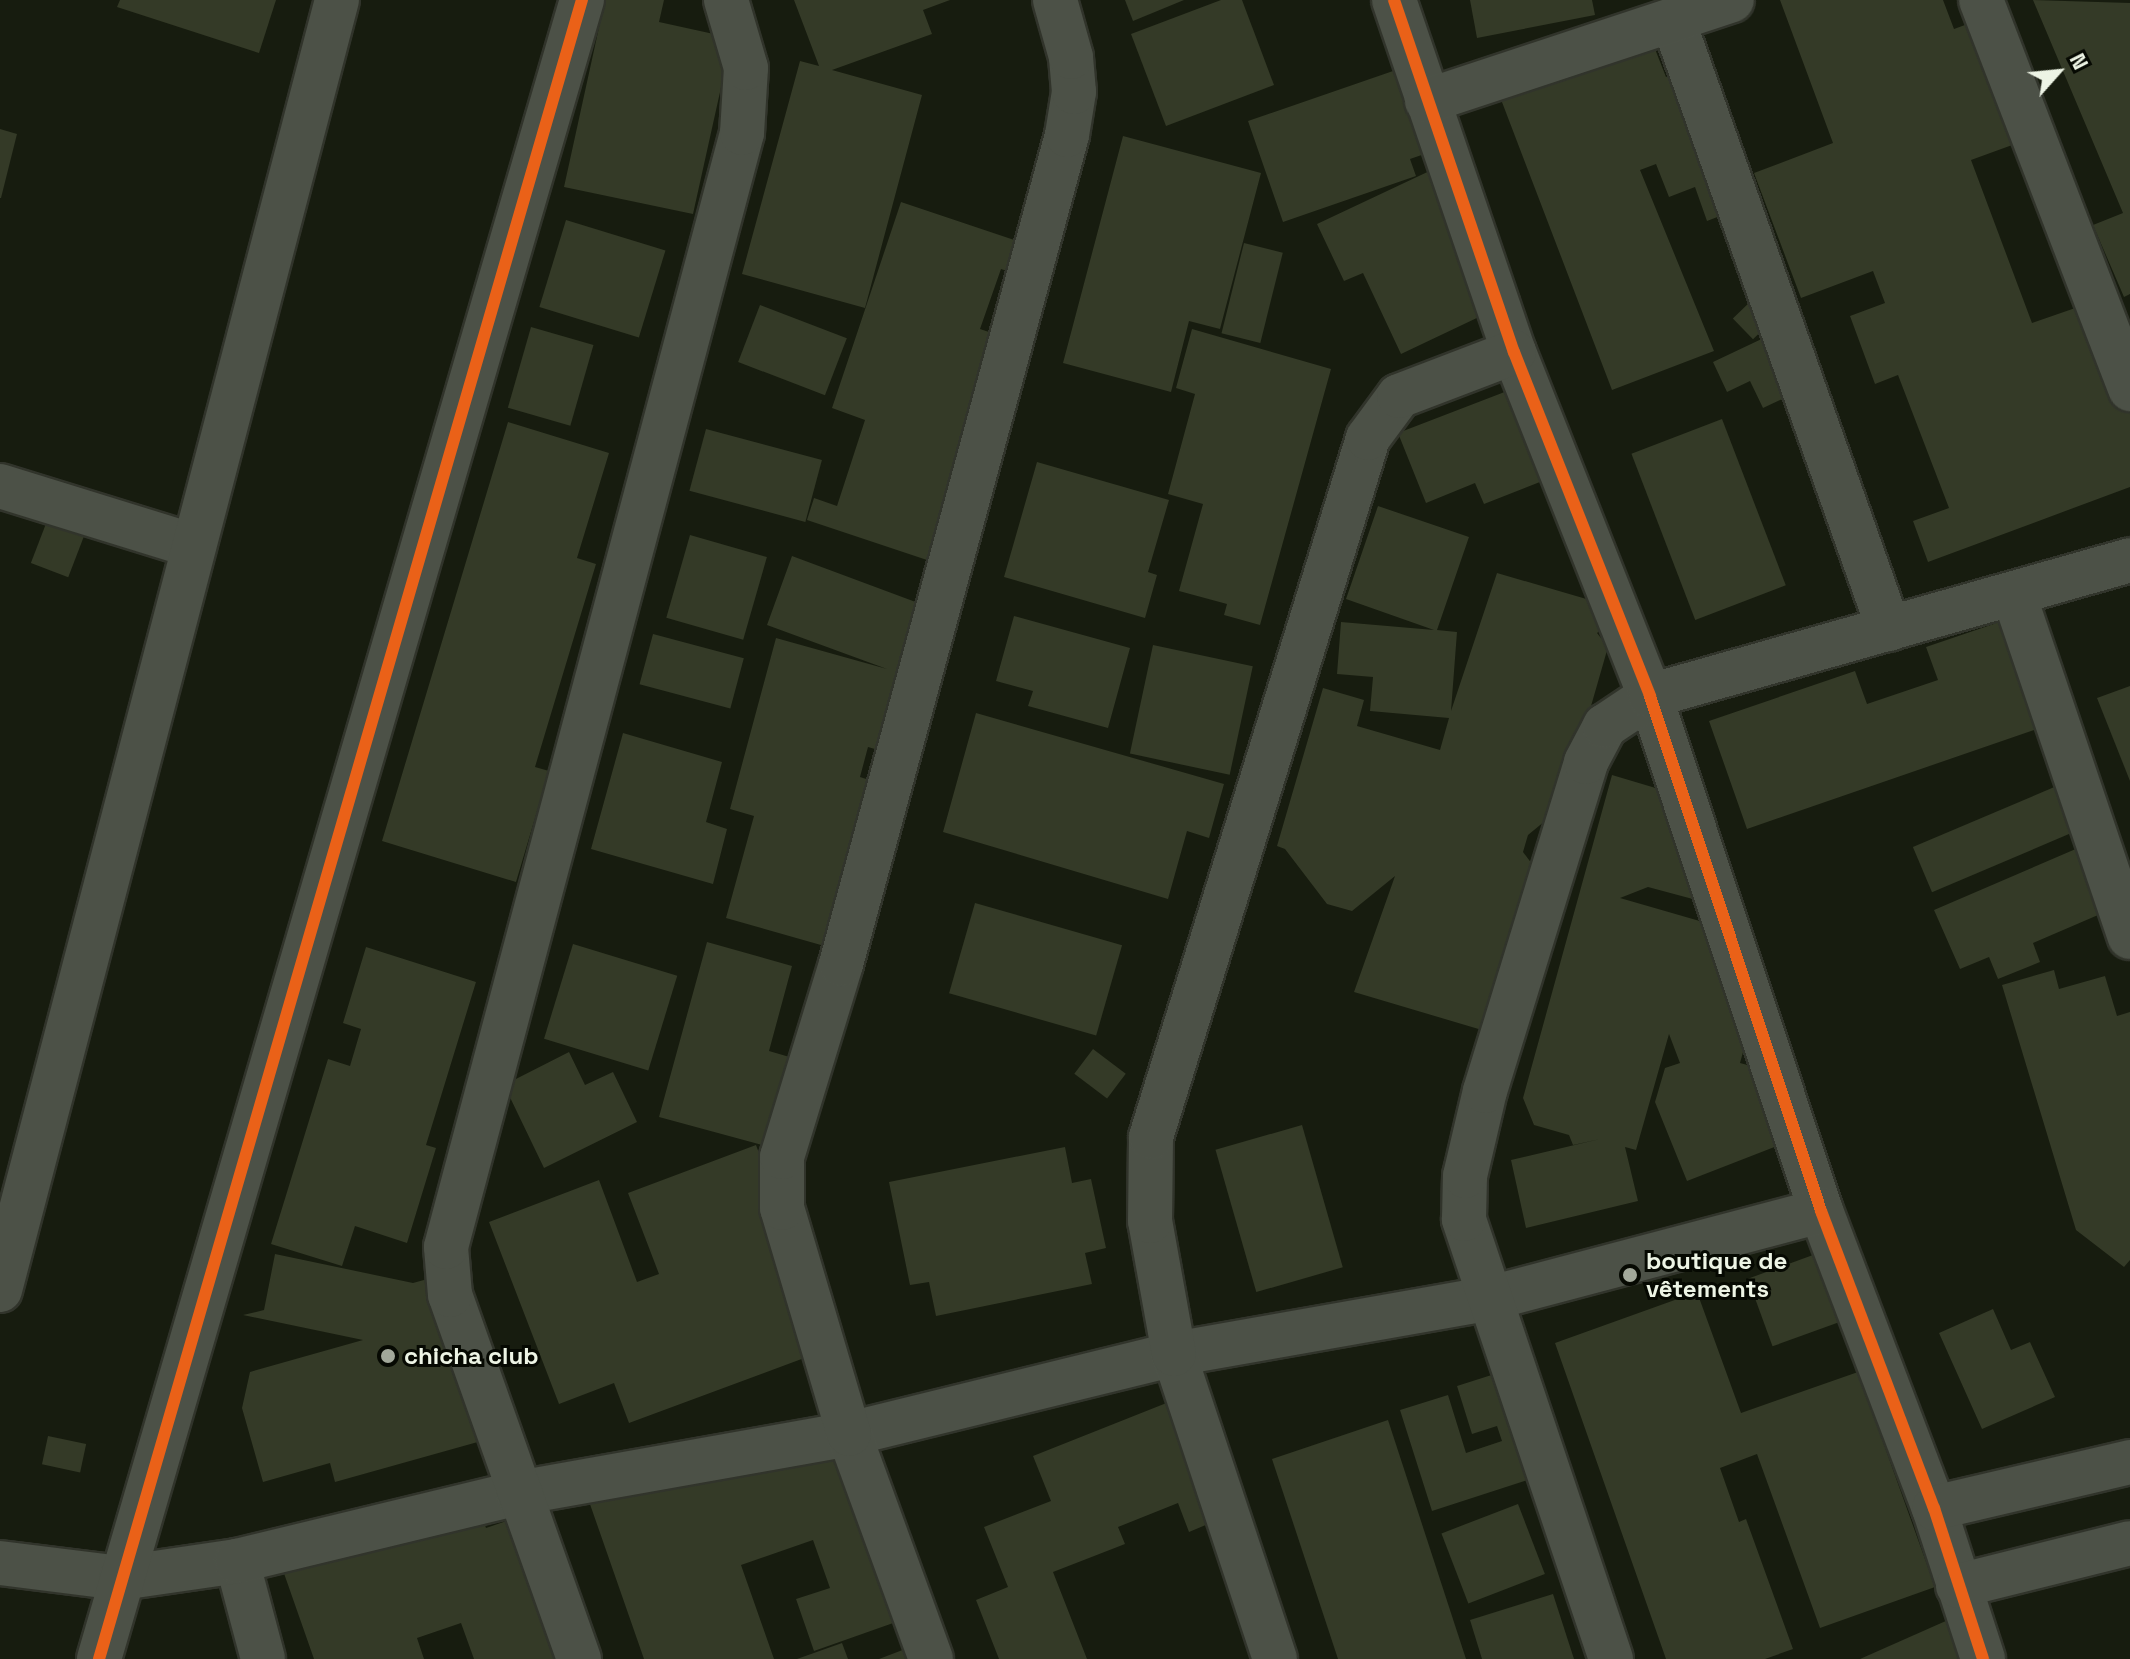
<!DOCTYPE html>
<meta charset="utf-8">
<style>
body{margin:0}
#map{position:relative;width:2130px;height:1659px;overflow:hidden;background:#171c0f;font-family:"Space Grotesk",sans-serif}
div>[style]{position:absolute}
[style*='--x']{left:calc(var(--x)*1px);top:calc(var(--y)*1px);width:calc(var(--w)*1px);rotate:calc(var(--a)*1deg)}
.building>*{inset:0;background:#343a27;transform-origin:0 0}
.roads{filter:drop-shadow(2px 0 #31342b) drop-shadow(-2px 0 #31342b) drop-shadow(0 2px #31342b) drop-shadow(0 -2px #31342b)}
.minor>*{height:44px;margin:-22px;padding:0 22px;transform-origin:22px;border-radius:22px;background:#4c5147}
.cycleway>*{height:12px;margin:-6px;padding:0 6px;transform-origin:6px;border-radius:6px;background:#ea6118}
.dots>*{width:22px;height:22px;translate:-50% -50%;box-sizing:border-box;border:4px solid #060902;border-radius:50%}
span{translate:-50% -50%;white-space:nowrap;text-align:center;line-height:1.15;-webkit-text-stroke:6px #060902;paint-order:stroke}
.poi-label{font-size:24px;color:#edf4e5;font-weight:700}
.left{translate:0 -50%;text-align:left}
.north{position:absolute;left:2018px;top:32px;width:80px;height:80px;-webkit-text-stroke:6px #060902;paint-order:stroke;rotate:63deg;font-size:22px;font-weight:700;line-height:32px;text-align:center;color:#edf4e5}
.north::after{content:'';display:block;margin:auto;width:28px;height:36px;background:#edf4e5;clip-path:polygon(50% 0,100% 100%,50% 72%,0 100%)}
</style>
<div id="map">
<div class="building">
<div style="clip-path:polygon(120px 0,276px 0,259px 53px,117px 7px)"></div>
<div style="clip-path:polygon(605px 0,664px 0,659px 22px,732px 38px,693px 214px,564px 187px)"></div>
<div style="clip-path:polygon(794px 0,950px 0,923px 10px,932px 34px,832px 70px,922px 95px,865px 308px,742px 274px,800px 61px,819px 66px)"></div>
<div style="clip-path:polygon(1125px 0,1184px 0,1133px 21px)"></div>
<div style="clip-path:polygon(1221px 0,1242px 0,1274px 85px,1166px 126px,1131px 34px)"></div>
<div style="clip-path:polygon(1470px 0,1592px 0,1595px 15px,1477px 38px)"></div>
<div style="clip-path:polygon(1780px 0,1943px 0,1954px 29px,1984px 18px,2026px 140px,1971px 160px,2032px 323px,2081px 306px,2130px 360px,2130px 487px,1928px 562px,1913px 521px,1949px 508px,1898px 375px,1875px 384px,1850px 316px,1885px 303px,1873px 271px,1801px 298px,1754px 173px,1833px 143px)"></div>
<div style="clip-path:polygon(2033px 0,2130px 3px,2130px 294px,2124px 297px,2093px 225px,2123px 213px)"></div>
<div style="clip-path:polygon(1648px 31px,1666px 77px,1680px 72px,1733px 211px,1707px 221px,1695px 187px,1669px 197px,1656px 164px,1640px 170px,1714px 351px,1612px 390px,1497px 89px)"></div>
<div style="clip-path:polygon(1422px 61px,1451px 145px,1410px 159px,1416px 176px,1283px 222px,1248px 121px)"></div>
<div style="clip-path:polygon(0 129px,17px 134px,1px 198px,0 198px)"></div>
<div style="clip-path:polygon(1123px 136px,1261px 173px,1220px 329px,1189px 321px,1171px 392px,1063px 363px)"></div>
<div style="clip-path:polygon(1455px 159px,1521px 297px,1401px 354px,1363px 273px,1344px 281px,1317px 224px)"></div>
<div style="clip-path:polygon(901px 202px,1020px 242px,1010px 272px,1001px 269px,980px 329px,1007px 338px,933px 562px,807px 520px,814px 498px,837px 506px,865px 420px,832px 408px)"></div>
<div style="left:566px;top:220px;width:104px;height:91px;rotate:17deg"></div>
<div style="left:1244px;top:243px;width:40px;height:93px;rotate:14deg"></div>
<div style="left:1753px;top:299px;width:29px;height:28px;rotate:46deg"></div>
<div style="left:760px;top:305px;width:93px;height:61px;rotate:21deg"></div>
<div style="left:531px;top:327px;width:65px;height:84px;rotate:16deg"></div>
<div style="clip-path:polygon(1192px 329px,1331px 369px,1260px 625px,1224px 615px,1227px 604px,1179px 591px,1203px 504px,1168px 494px,1195px 394px,1176px 388px)"></div>
<div style="clip-path:polygon(1770px 335px,1797px 392px,1763px 408px,1750px 381px,1727px 392px,1713px 362px)"></div>
<div style="clip-path:polygon(1538px 379px,1573px 469px,1484px 504px,1475px 483px,1426px 503px,1398px 433px)"></div>
<div style="left:1722px;top:419px;width:178px;height:97px;rotate:69deg"></div>
<div style="clip-path:polygon(508px 422px,609px 453px,577px 558px,596px 564px,535px 767px,549px 771px,516px 882px,382px 841px)"></div>
<div style="left:706px;top:429px;width:120px;height:64px;rotate:15deg"></div>
<div style="clip-path:polygon(1037px 462px,1169px 500px,1148px 572px,1157px 575px,1145px 618px,1004px 577px)"></div>
<div style="clip-path:polygon(1378px 506px,1469px 537px,1437px 630px,1457px 632px,1451px 711px,1497px 573px,1624px 610px,1597px 633px,1608px 647px,1562px 807px,1528px 835px,1523px 852px,1538px 872px,1492px 1033px,1354px 992px,1395px 876px,1352px 911px,1327px 904px,1285px 849px,1277px 846px,1323px 688px,1364px 700px,1357px 726px,1440px 750px,1449px 718px,1370px 711px,1373px 677px,1337px 674px,1341px 622px,1434px 630px,1346px 599px)"></div>
<div style="left:47px;top:521px;width:40px;height:45px;rotate:21deg"></div>
<div style="left:690px;top:535px;width:80px;height:86px;rotate:16deg"></div>
<div style="clip-path:polygon(792px 556px,921px 604px,896px 672px,913px 677px,892px 754px,868px 747px,860px 777px,888px 786px,842px 951px,726px 918px,754px 816px,730px 809px,776px 638px,887px 669px,767px 625px)"></div>
<div style="clip-path:polygon(2023px 614px,2060px 721px,1747px 829px,1709px 721px,1855px 671px,1867px 704px,1938px 680px,1926px 647px)"></div>
<div style="clip-path:polygon(1014px 616px,1130px 648px,1108px 728px,1028px 706px,1033px 691px,996px 681px)"></div>
<div style="left:653px;top:634px;width:94px;height:52px;rotate:15deg"></div>
<div style="left:1153px;top:645px;width:102px;height:111px;rotate:12deg"></div>
<div style="clip-path:polygon(2130px 686px,2130px 781px,2097px 698px)"></div>
<div style="clip-path:polygon(976px 713px,1224px 784px,1209px 838px,1187px 831px,1168px 899px,943px 832px)"></div>
<div style="clip-path:polygon(623px 733px,722px 762px,706px 822px,727px 829px,713px 884px,591px 849px)"></div>
<div style="left:2085px;top:774px;width:49px;height:187px;rotate:67deg"></div>
<div style="clip-path:polygon(1612px 775px,1669px 792px,1715px 905px,1648px 887px,1620px 898px,1717px 926px,1753px 1016px,1740px 1063px,1766px 1070px,1777px 1146px,1687px 1181px,1655px 1102px,1665px 1068px,1680px 1063px,1669px 1034px,1636px 1150px,1625px 1147px,1638px 1201px,1526px 1228px,1511px 1160px,1600px 1139px,1573px 1145px,1569px 1135px,1534px 1125px,1523px 1098px)"></div>
<div style="clip-path:polygon(2092px 842px,2119px 906px,2033px 943px,2040px 962px,1998px 979px,1989px 957px,1960px 969px,1934px 910px)"></div>
<div style="left:975px;top:903px;width:153px;height:94px;rotate:16deg"></div>
<div style="clip-path:polygon(707px 942px,792px 966px,769px 1051px,793px 1058px,770px 1147px,659px 1117px)"></div>
<div style="left:573px;top:944px;width:109px;height:99px;rotate:17deg"></div>
<div style="clip-path:polygon(366px 947px,476px 982px,426px 1145px,436px 1148px,407px 1243px,355px 1226px,342px 1266px,271px 1244px,328px 1059px,350px 1066px,361px 1029px,343px 1023px)"></div>
<div style="clip-path:polygon(2054px 970px,2059px 989px,2105px 976px,2117px 1016px,2130px 1012px,2130px 1260px,2124px 1267px,2076px 1230px,2002px 985px)"></div>
<div style="left:1093px;top:1049px;width:41px;height:31px;rotate:37deg"></div>
<div style="clip-path:polygon(569px 1052px,585px 1085px,613px 1072px,637px 1122px,544px 1168px,504px 1085px)"></div>
<div style="left:1302px;top:1125px;width:148px;height:90px;rotate:74deg"></div>
<div style="clip-path:polygon(756px 1145px,818px 1311px,807px 1357px,629px 1423px,614px 1383px,559px 1404px,489px 1222px,599px 1180px,637px 1282px,659px 1274px,628px 1193px)"></div>
<div style="clip-path:polygon(1065px 1147px,1072px 1183px,1091px 1179px,1106px 1248px,1085px 1253px,1092px 1284px,936px 1316px,929px 1282px,910px 1285px,889px 1182px)"></div>
<div style="left:1824px;top:1251px;width:72px;height:81px;rotate:70deg"></div>
<div style="clip-path:polygon(275px 1254px,413px 1283px,442px 1275px,492px 1438px,335px 1482px,330px 1463px,263px 1482px,242px 1408px,250px 1372px,363px 1340px,243px 1315px,264px 1310px)"></div>
<div style="clip-path:polygon(1697px 1292px,1741px 1413px,1858px 1372px,1935px 1587px,1820px 1628px,1757px 1454px,1720px 1468px,1739px 1522px,1746px 1519px,1793px 1649px,1765px 1659px,1666px 1659px,1555px 1343px)"></div>
<div style="clip-path:polygon(1993px 1309px,2011px 1350px,2030px 1342px,2055px 1397px,1982px 1429px,1939px 1333px)"></div>
<div style="clip-path:polygon(1501px 1372px,1534px 1478px,1432px 1511px,1400px 1410px,1448px 1395px,1466px 1453px,1502px 1441px,1497px 1426px,1472px 1434px,1457px 1386px)"></div>
<div style="clip-path:polygon(1174px 1400px,1220px 1519px,1189px 1532px,1178px 1503px,1118px 1527px,1125px 1544px,1053px 1572px,1087px 1659px,999px 1659px,976px 1600px,1008px 1587px,984px 1527px,1051px 1501px,1033px 1456px)"></div>
<div style="clip-path:polygon(1388px 1420px,1466px 1659px,1338px 1659px,1272px 1459px)"></div>
<div style="clip-path:polygon(846px 1429px,913px 1616px,814px 1651px,796px 1599px,830px 1588px,813px 1540px,741px 1565px,774px 1659px,644px 1659px,584px 1487px)"></div>
<div style="left:48px;top:1436px;width:39px;height:29px;rotate:12deg"></div>
<div style="clip-path:polygon(474px 1493px,486px 1528px,524px 1515px,575px 1659px,474px 1659px,461px 1623px,417px 1638px,424px 1659px,314px 1659px,280px 1562px)"></div>
<div style="left:1518px;top:1504px;width:75px;height:82px;rotate:69deg"></div>
<div style="clip-path:polygon(1553px 1594px,1574px 1659px,1482px 1659px,1470px 1620px)"></div>
<div style="clip-path:polygon(1948px 1620px,1965px 1659px,1860px 1659px)"></div>
<div style="clip-path:polygon(842px 1643px,848px 1659px,797px 1659px)"></div>
<div style="clip-path:polygon(913px 1646px,918px 1659px,879px 1659px)"></div>
</div>
<div class="roads">
<div class="minor">
<div style="--x:1394;--y:0;--w:372;--a:71.2"></div>
<div style="--x:1514;--y:352;--w:370;--a:68.4"></div>
<div style="--x:1650;--y:696;--w:543;--a:71.63"></div>
<div style="--x:1821;--y:1211;--w:318;--a:69.2"></div>
<div style="--x:1934;--y:1508;--w:159;--a:72"></div>
<div style="--x:1981;--y:0;--w:417;--a:69"></div>
<div style="--x:1674;--y:23;--w:643;--a:70.47"></div>
<div style="--x:1427;--y:101;--w:321;--a:-18.3"></div>
<div style="--x:0;--y:486;--w:203;--a:17.2"></div>
<div style="--x:2014;--y:595;--w:361;--a:71.3"></div>
<div style="--x:0;--y:1290;--w:1333;--a:-75.36"></div>
<div style="--x:1934;--y:1508;--w:201;--a:-13.2"></div>
<div style="--x:237;--y:1561;--w:101;--a:75.1"></div>
<div style="--x:0;--y:1563;--w:122;--a:7.1"></div>
<div style="--x:121;--y:1578;--w:117;--a:-8.3"></div>
<div style="--x:237;--y:1561;--w:289;--a:-13.6"></div>
<div style="--x:518;--y:1493;--w:336;--a:-10.1"></div>
<div style="--x:849;--y:1434;--w:335;--a:-13.8"></div>
<div style="--x:1174;--y:1354;--w:322;--a:-10"></div>
<div style="--x:1491;--y:1298;--w:341;--a:-14.8"></div>
<div style="--x:1958;--y:1586;--w:177;--a:-14"></div>
<div style="--x:99;--y:1659;--w:1728;--a:-73.77"></div>
<div style="--x:579;--y:1659;--w:386;--a:-109.5"></div>
<div style="--x:450;--y:1295;--w:48;--a:-94.8"></div>
<div style="--x:446;--y:1247;--w:1153;--a:-75.12"></div>
<div style="--x:742;--y:133;--w:65;--a:-86.5"></div>
<div style="--x:746;--y:68;--w:71;--a:-106.4"></div>
<div style="--x:931;--y:1659;--w:239;--a:-110"></div>
<div style="--x:849;--y:1434;--w:236;--a:-106.5"></div>
<div style="--x:782;--y:1208;--w:51;--a:-90"></div>
<div style="--x:782;--y:1157;--w:202;--a:-73"></div>
<div style="--x:841;--y:964;--w:859;--a:-74.75"></div>
<div style="--x:1067;--y:135;--w:44;--a:-80.8"></div>
<div style="--x:1074;--y:92;--w:35;--a:-95"></div>
<div style="--x:1071;--y:57;--w:59;--a:-105.7"></div>
<div style="--x:1275;--y:1659;--w:321;--a:-108.3"></div>
<div style="--x:1174;--y:1354;--w:135;--a:-100.2"></div>
<div style="--x:1150;--y:1221;--w:84;--a:-89.3"></div>
<div style="--x:1151;--y:1137;--w:732;--a:-72.75"></div>
<div style="--x:1368;--y:438;--w:52;--a:-53.6"></div>
<div style="--x:1399;--y:396;--w:123;--a:-20.9"></div>
<div style="--x:1611;--y:1659;--w:464;--a:-108.5"></div>
<div style="--x:1464;--y:1219;--w:43;--a:-88.7"></div>
<div style="--x:1465;--y:1176;--w:87;--a:-76.8"></div>
<div style="--x:1485;--y:1091;--w:344;--a:-72.9"></div>
<div style="--x:1586;--y:762;--w:41;--a:-62.2"></div>
<div style="--x:1605;--y:726;--w:54;--a:-33.7"></div>
<div style="--x:1650;--y:696;--w:499;--a:-15.8"></div>
</div>
</div>
<div class="cycleway">
<div style="--x:1394;--y:0;--w:372;--a:71.2"></div>
<div style="--x:1514;--y:352;--w:370;--a:68.4"></div>
<div style="--x:1650;--y:696;--w:543;--a:71.63"></div>
<div style="--x:1821;--y:1211;--w:318;--a:69.2"></div>
<div style="--x:1934;--y:1508;--w:159;--a:72"></div>
<div style="--x:99;--y:1659;--w:1728;--a:-73.77"></div>
</div>
<div class="dots">
<div style="left:1630px;top:1275px;background:#a2a89a"></div>
<div style="left:388px;top:1356px;background:#a2a89a"></div>
</div>
<div class="poi-label">
<span class="left" style="left:1646px;top:1275px">boutique de<br>vêtements</span>
<span class="left" style="left:404px;top:1356px">chicha club</span>
</div>
<div class="north">N</div>
</div>
